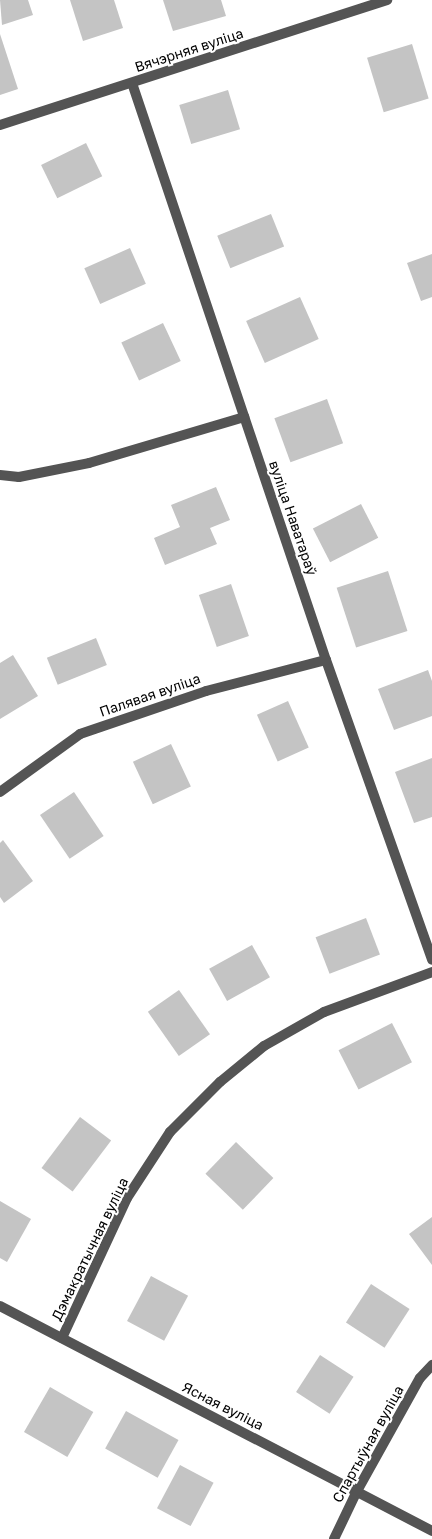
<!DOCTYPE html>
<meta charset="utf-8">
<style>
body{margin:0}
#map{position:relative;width:432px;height:1539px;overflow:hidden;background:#fff;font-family:"Golos Text",sans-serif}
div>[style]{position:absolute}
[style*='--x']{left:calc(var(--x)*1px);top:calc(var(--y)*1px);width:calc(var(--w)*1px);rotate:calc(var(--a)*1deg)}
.building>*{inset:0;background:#c4c4c4;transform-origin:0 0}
.minor>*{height:10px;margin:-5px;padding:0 5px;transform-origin:5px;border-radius:5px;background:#545454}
span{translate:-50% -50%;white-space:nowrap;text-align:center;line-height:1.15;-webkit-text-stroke:4px #fff;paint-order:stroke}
.street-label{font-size:14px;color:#000}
</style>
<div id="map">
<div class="building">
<div style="clip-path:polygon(0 0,28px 0,33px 15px,2px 25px)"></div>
<div style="clip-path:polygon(70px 0,114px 0,123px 28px,83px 41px)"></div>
<div style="clip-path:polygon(163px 0,221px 0,226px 16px,173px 31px)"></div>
<div style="clip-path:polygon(0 34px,18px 89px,0 95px)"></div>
<div style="left:412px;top:44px;width:57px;height:47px;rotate:73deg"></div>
<div style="left:228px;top:90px;width:41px;height:51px;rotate:73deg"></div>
<div style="left:86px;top:143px;width:37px;height:50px;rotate:64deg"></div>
<div style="left:271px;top:214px;width:35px;height:58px;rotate:68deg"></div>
<div style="left:130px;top:248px;width:39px;height:50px;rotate:66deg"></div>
<div style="clip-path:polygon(432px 254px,432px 297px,421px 301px,407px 263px)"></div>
<div style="left:300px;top:297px;width:46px;height:59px;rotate:66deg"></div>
<div style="left:163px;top:323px;width:42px;height:46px;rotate:65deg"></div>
<div style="left:327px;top:399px;width:47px;height:56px;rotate:70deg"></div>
<div style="clip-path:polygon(216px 487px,230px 520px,210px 528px,217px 544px,165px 565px,154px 538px,180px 527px,171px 505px)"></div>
<div style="left:361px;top:504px;width:38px;height:54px;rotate:63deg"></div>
<div style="left:388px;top:571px;width:63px;height:54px;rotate:72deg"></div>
<div style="left:231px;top:584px;width:55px;height:34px;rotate:71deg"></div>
<div style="left:96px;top:638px;width:29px;height:53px;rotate:68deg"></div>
<div style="clip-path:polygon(13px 655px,38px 696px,0 719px,0 663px)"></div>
<div style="clip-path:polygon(428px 670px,432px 681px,432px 716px,394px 730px,378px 689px)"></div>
<div style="left:288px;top:701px;width:51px;height:34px;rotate:66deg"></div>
<div style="left:171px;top:744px;width:47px;height:42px;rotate:65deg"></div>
<div style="clip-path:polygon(432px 758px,432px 817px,414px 823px,395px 772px)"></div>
<div style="left:74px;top:792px;width:53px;height:41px;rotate:56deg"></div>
<div style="clip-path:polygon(3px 840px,33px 881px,4px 903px,0 897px,0 843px)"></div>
<div style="left:366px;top:918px;width:39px;height:54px;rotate:69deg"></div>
<div style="left:252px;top:945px;width:37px;height:49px;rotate:61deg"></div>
<div style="left:179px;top:990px;width:54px;height:38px;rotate:55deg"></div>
<div style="left:392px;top:1023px;width:44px;height:60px;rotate:63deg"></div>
<div style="left:80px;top:1117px;width:39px;height:64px;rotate:37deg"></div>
<div style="left:236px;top:1142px;width:52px;height:44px;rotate:44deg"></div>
<div style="clip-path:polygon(0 1201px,31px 1219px,7px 1262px,0 1258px)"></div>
<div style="clip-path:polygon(432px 1217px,432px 1265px,409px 1234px)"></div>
<div style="left:151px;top:1276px;width:42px;height:51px;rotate:28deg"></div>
<div style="left:371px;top:1284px;width:46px;height:46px;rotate:33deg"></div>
<div style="left:320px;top:1355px;width:40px;height:44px;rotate:33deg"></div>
<div style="left:50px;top:1387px;width:50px;height:52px;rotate:30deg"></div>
<div style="left:126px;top:1411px;width:60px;height:43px;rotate:29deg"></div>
<div style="left:180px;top:1465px;width:38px;height:49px;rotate:28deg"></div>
</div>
<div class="minor">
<div style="--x:132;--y:83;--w:609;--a:71.42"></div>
<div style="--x:326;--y:660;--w:318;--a:70.5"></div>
<div style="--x:0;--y:125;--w:407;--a:-17.9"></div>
<div style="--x:0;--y:475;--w:19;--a:6"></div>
<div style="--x:19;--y:477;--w:71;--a:-11.3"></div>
<div style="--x:89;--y:463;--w:162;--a:-16.5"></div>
<div style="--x:0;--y:792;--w:99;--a:-35.9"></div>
<div style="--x:80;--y:734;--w:133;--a:-18.8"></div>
<div style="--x:206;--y:691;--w:124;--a:-14.5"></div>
<div style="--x:0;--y:1306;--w:487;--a:27.5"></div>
<div style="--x:62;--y:1338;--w:154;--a:-65.1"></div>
<div style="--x:127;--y:1198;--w:79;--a:-56.9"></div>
<div style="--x:170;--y:1132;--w:71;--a:-45"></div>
<div style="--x:220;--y:1082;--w:57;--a:-39.3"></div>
<div style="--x:264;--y:1046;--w:69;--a:-29.5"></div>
<div style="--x:324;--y:1012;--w:115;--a:-20.3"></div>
<div style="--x:334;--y:1539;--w:53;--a:-64.4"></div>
<div style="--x:357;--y:1491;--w:129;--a:-60.9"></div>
<div style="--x:420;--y:1378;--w:18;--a:-47"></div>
</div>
<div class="street-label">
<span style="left:189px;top:50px;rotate:-18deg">Вячэрняя вуліца</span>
<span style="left:293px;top:518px;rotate:71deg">вуліца Наватараў</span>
<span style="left:150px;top:695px;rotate:-19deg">Палявая вуліца</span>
<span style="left:90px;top:1249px;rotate:-64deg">Дэмакратычная вуліца</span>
<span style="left:223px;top:1406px;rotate:27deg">Ясная вуліца</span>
<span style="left:368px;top:1444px;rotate:-61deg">Спартыўная вуліца</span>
</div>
</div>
